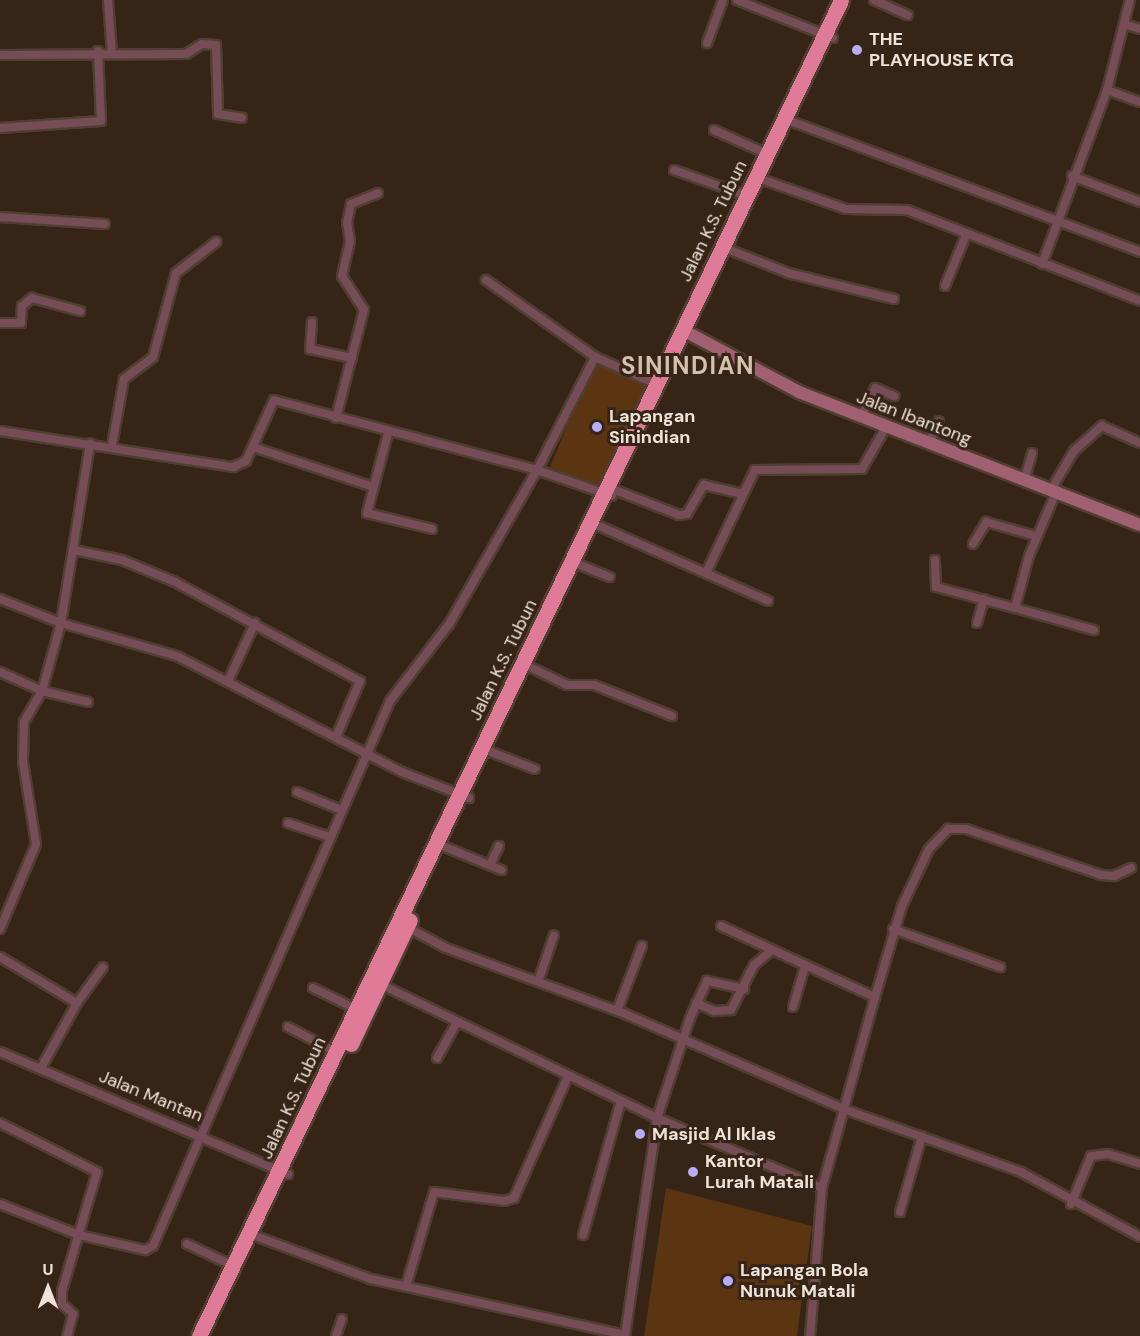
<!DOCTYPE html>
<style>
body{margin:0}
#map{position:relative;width:1140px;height:1336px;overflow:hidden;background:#362416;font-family:"DM Sans",sans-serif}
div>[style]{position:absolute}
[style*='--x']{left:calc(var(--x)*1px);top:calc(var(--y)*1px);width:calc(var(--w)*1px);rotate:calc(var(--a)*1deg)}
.green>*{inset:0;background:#5b3412;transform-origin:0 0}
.roads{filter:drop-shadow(2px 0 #503f31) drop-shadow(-2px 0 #503f31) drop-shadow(0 2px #503f31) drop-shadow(0 -2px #503f31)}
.street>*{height:8px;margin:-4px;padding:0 4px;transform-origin:4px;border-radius:4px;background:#764d57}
.secondary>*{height:12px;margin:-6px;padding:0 6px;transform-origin:6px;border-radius:6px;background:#a16071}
.highway>*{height:15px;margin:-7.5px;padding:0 7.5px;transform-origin:7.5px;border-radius:7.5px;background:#df7b96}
.dots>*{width:16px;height:16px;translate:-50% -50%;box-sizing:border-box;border:3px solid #362416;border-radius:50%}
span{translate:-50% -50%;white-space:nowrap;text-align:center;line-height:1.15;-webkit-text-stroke:6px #362416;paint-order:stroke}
.poi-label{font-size:18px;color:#eee2d9;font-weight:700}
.left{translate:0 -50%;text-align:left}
.street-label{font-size:18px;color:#eee2d9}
.district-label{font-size:24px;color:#d6bfad;font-weight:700;letter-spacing:1.5px}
.north{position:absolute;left:18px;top:1258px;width:60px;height:60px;-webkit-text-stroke:4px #362416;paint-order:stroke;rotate:0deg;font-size:16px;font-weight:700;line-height:24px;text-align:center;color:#eee2d9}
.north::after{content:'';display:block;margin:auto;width:21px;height:27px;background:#eee2d9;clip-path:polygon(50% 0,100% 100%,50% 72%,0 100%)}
</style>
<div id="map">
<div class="green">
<div style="left:594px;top:363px;width:61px;height:115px;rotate:23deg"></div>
<div style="clip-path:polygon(666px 1188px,812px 1226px,797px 1336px,644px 1336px)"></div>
</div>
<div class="roads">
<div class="street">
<div style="--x:108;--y:0;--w:53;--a:85.7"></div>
<div style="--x:737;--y:0;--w:103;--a:21.6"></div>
<div style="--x:874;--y:0;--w:37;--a:24"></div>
<div style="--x:1124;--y:24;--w:17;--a:17"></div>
<div style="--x:707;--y:43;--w:46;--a:-69.6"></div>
<div style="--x:0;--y:55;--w:186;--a:-0.3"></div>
<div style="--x:186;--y:54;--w:19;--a:-32"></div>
<div style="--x:202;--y:44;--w:14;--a:4"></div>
<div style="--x:216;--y:45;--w:69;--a:88.3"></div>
<div style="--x:218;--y:114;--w:24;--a:9"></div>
<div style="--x:1107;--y:90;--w:35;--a:20"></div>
<div style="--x:793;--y:122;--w:371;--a:20.5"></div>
<div style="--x:0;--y:128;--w:101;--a:-4"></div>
<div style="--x:101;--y:121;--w:70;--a:-92.5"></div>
<div style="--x:714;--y:130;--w:58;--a:24.4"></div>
<div style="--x:674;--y:170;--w:77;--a:19.6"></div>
<div style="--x:1072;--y:176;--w:73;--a:20.9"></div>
<div style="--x:755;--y:177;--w:96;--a:19.4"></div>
<div style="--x:846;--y:209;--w:61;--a:0.9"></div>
<div style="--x:907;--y:210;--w:250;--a:21.3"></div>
<div style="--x:0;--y:217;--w:105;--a:3.8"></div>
<div style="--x:730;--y:250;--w:62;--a:21.6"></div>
<div style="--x:788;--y:273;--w:109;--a:13.8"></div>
<div style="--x:1042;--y:264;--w:186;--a:-69.5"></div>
<div style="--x:1107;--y:90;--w:93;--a:-75.7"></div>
<div style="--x:486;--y:280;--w:133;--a:35.2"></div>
<div style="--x:945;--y:286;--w:55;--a:-67.6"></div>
<div style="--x:312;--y:322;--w:27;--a:94"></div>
<div style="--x:310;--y:349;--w:43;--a:12.1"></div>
<div style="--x:0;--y:323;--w:21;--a:0"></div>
<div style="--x:21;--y:323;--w:17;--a:-87"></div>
<div style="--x:22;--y:306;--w:13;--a:-39"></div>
<div style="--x:32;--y:298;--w:50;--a:15.2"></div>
<div style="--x:336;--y:418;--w:112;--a:-75.5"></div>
<div style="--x:364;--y:310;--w:40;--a:-122.9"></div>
<div style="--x:342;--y:276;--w:36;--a:-77"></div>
<div style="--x:350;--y:241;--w:18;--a:-99"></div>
<div style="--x:347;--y:223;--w:19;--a:-78"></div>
<div style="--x:351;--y:204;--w:29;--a:-22"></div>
<div style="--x:861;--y:418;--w:33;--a:-65"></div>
<div style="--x:875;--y:388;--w:21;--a:23"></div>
<div style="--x:0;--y:431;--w:236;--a:8.8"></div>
<div style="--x:233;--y:467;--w:14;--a:-25"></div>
<div style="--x:246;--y:461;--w:67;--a:-65.3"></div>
<div style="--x:274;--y:400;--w:272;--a:14.9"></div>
<div style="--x:537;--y:470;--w:177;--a:119.7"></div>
<div style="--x:449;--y:624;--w:97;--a:127.5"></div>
<div style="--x:390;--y:701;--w:594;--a:113.5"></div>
<div style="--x:153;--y:1246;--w:9;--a:153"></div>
<div style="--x:145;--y:1250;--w:68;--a:-167.2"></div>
<div style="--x:79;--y:1235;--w:85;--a:-158.6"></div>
<div style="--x:388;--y:433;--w:83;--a:104.7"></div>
<div style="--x:367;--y:513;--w:67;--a:13.8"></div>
<div style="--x:929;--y:443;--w:24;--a:-66"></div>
<div style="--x:112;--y:445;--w:67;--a:-79.7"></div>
<div style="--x:124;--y:379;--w:36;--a:-37"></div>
<div style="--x:153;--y:357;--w:87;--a:-74.7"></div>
<div style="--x:176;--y:273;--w:51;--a:-37.8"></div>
<div style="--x:253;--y:447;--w:126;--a:18.4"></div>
<div style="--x:1025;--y:478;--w:26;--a:-74"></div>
<div style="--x:1052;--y:488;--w:43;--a:-59.3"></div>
<div style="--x:1074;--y:451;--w:38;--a:-42"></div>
<div style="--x:1102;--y:426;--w:42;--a:24.1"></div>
<div style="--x:615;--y:490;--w:69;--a:21.3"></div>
<div style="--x:679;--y:515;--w:8;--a:-7"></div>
<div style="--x:687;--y:514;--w:34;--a:-60"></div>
<div style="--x:704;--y:485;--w:40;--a:13"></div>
<div style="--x:1057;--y:490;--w:72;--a:113"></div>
<div style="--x:1029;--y:556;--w:54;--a:105.1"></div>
<div style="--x:1015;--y:608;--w:82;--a:15.6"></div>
<div style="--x:612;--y:496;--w:79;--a:-160.9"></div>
<div style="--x:537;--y:470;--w:127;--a:-62.8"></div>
<div style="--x:595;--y:357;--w:67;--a:23.9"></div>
<div style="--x:599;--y:526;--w:185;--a:23.9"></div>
<div style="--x:973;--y:544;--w:26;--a:-59"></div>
<div style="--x:986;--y:522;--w:52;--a:15.6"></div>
<div style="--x:74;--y:550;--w:49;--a:11.8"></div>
<div style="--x:122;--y:560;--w:57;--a:22.5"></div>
<div style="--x:175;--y:582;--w:210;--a:28.2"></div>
<div style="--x:360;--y:681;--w:61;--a:113.2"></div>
<div style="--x:935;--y:560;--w:27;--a:88"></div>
<div style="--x:936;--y:587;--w:82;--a:14.9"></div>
<div style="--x:580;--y:565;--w:32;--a:22"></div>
<div style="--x:706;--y:573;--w:114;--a:-64.6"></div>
<div style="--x:755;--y:470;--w:107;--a:-0.5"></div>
<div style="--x:862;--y:469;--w:48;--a:-60.3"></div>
<div style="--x:0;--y:599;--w:66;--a:21.5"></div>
<div style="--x:61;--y:623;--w:121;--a:15.9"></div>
<div style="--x:177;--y:656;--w:253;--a:27.3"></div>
<div style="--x:402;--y:772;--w:72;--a:21.2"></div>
<div style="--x:977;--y:623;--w:25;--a:-74"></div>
<div style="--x:530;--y:667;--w:41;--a:25.9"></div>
<div style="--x:567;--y:685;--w:27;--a:0"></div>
<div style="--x:594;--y:685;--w:84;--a:21.7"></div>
<div style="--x:0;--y:672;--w:46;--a:24.3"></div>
<div style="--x:42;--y:691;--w:47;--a:13.4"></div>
<div style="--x:229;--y:679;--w:62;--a:-65.1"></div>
<div style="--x:491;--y:752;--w:47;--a:21.1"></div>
<div style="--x:297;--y:792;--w:45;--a:22"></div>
<div style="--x:288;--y:823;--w:41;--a:18.4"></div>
<div style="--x:445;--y:847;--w:61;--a:22.3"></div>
<div style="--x:490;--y:865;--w:21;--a:-65"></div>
<div style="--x:721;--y:926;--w:170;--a:24.8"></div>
<div style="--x:875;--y:997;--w:198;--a:105.5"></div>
<div style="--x:407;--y:927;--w:44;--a:28.3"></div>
<div style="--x:446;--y:948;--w:189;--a:20.2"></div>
<div style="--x:623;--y:1013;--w:243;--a:23.5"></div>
<div style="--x:846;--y:1110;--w:186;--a:19.5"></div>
<div style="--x:1021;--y:1172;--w:136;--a:28.6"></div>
<div style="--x:0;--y:929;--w:92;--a:-67"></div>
<div style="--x:36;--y:844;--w:83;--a:-99"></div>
<div style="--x:23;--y:762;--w:40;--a:-88.6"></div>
<div style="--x:24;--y:722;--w:36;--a:-60"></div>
<div style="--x:42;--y:691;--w:71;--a:-74.4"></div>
<div style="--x:61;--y:623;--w:182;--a:-80.8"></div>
<div style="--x:893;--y:929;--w:114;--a:19.6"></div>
<div style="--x:0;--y:957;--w:90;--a:30.9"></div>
<div style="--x:77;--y:1003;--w:74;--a:119"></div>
<div style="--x:539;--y:979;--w:46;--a:-71.2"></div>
<div style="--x:380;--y:984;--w:308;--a:25.8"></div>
<div style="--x:657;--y:1118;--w:179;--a:23"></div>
<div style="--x:822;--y:1188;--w:148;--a:94.6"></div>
<div style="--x:313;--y:988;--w:48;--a:26"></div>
<div style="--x:875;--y:997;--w:95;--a:-73.5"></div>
<div style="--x:902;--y:906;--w:63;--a:-64.7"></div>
<div style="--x:929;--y:849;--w:28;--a:-46"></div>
<div style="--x:948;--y:829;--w:18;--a:0"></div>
<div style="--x:966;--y:829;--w:143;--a:18.8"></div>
<div style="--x:1101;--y:875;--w:13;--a:4"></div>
<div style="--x:1114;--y:876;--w:19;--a:-25"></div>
<div style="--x:77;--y:1003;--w:44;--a:-54.2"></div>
<div style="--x:696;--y:1003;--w:20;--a:24"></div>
<div style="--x:714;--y:1011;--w:17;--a:-3"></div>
<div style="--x:731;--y:1010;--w:51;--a:-62.9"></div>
<div style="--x:754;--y:965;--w:23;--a:-40"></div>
<div style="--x:793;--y:1007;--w:43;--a:-73.7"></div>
<div style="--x:617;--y:1011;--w:70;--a:-69"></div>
<div style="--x:288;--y:1027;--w:54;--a:27.5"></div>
<div style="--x:0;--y:1052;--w:313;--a:23"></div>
<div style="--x:437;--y:1058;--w:41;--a:-60.9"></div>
<div style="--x:0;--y:1123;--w:109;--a:26.8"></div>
<div style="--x:97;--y:1172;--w:124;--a:106.4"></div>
<div style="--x:62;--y:1291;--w:13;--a:90"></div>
<div style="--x:62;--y:1304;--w:15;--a:42"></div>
<div style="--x:73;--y:1314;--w:23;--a:105"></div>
<div style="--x:1071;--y:1204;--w:52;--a:-67.4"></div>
<div style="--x:1091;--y:1156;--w:17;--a:-7"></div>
<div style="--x:1108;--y:1154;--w:34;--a:17"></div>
<div style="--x:900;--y:1212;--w:79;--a:-73.9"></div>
<div style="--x:583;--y:1235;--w:139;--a:-74.2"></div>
<div style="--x:258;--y:1237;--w:121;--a:20.4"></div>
<div style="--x:371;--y:1279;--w:260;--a:12.4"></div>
<div style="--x:187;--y:1244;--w:52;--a:25.1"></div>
<div style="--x:406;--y:1286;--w:98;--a:-73.4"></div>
<div style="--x:434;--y:1192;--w:71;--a:7.3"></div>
<div style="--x:504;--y:1201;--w:10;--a:-17"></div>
<div style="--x:514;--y:1198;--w:133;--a:-66.1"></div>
<div style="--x:336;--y:1336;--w:18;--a:-71"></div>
<div style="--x:625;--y:1336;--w:220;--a:-81.6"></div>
<div style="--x:657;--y:1118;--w:105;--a:-71.7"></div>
<div style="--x:690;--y:1018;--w:41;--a:-65.3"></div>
<div style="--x:707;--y:981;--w:38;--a:12"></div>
</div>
<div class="secondary">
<div style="--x:683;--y:330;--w:132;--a:28.1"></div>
<div style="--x:799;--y:392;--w:366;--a:21.3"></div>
</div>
<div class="highway">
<div style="--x:351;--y:1044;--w:137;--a:-64.6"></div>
<div style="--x:199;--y:1336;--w:1482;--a:-64.33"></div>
</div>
</div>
<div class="dots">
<div style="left:857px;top:50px;background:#b6acf8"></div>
<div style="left:597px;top:427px;background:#b6acf8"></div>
<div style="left:640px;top:1134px;background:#b6acf8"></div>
<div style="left:693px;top:1172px;background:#b6acf8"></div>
<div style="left:728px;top:1281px;background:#b6acf8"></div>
</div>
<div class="poi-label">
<span class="left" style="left:869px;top:50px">THE<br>PLAYHOUSE KTG</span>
<span class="left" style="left:609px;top:427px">Lapangan<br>Sinindian</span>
<span class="left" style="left:652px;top:1134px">Masjid Al Iklas</span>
<span class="left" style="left:705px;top:1172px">Kantor<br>Lurah Matali</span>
<span class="left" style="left:740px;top:1281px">Lapangan Bola<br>Nunuk Matali</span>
</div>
<div class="street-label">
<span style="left:713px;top:221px;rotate:-64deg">Jalan K.S. Tubun</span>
<span style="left:914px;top:418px;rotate:21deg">Jalan Ibantong</span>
<span style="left:503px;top:660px;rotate:-64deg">Jalan K.S. Tubun</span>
<span style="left:151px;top:1096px;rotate:22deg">Jalan Mantan</span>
<span style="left:293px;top:1098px;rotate:-65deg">Jalan K.S. Tubun</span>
</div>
<div class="district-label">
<span style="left:688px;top:366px">SININDIAN</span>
</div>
<div class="north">U</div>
</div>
